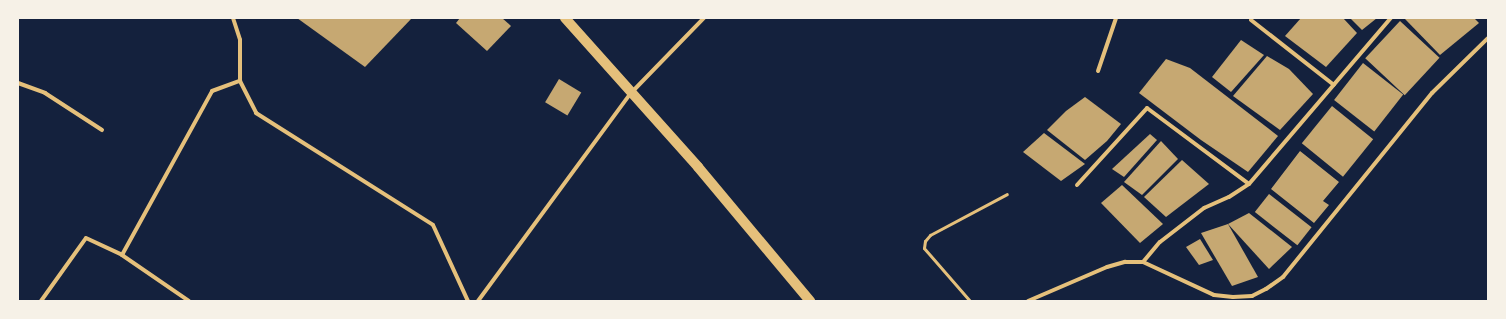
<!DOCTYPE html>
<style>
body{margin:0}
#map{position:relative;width:1506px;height:319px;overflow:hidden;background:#14213d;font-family:Figtree,sans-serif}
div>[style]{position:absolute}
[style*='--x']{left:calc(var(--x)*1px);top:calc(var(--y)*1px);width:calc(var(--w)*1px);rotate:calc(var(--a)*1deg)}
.building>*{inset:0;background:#c6a872;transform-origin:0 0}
.service>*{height:3px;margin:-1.5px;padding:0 1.5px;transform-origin:1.5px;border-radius:1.5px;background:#e5c07b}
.minor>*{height:4px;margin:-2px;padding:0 2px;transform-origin:2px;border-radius:2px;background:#e5c07b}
.primary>*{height:10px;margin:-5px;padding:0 5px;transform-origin:5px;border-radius:5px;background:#e5c07b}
span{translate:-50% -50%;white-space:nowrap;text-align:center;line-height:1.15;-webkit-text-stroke:3.5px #f6f1e7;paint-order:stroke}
.frame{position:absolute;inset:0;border:19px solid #f6f1e7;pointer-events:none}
</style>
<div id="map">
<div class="building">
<div style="clip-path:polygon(297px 18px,412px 18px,365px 67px)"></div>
<div style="clip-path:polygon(460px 18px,502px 18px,511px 26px,487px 51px,456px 23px)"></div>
<div style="clip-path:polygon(1301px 18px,1343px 18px,1357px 33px,1326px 67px,1285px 36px)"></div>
<div style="clip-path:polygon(1350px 18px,1377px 18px,1362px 30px)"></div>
<div style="clip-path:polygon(1406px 18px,1474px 18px,1479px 23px,1440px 55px,1405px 19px)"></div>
<div style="left:1400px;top:21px;width:54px;height:51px;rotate:43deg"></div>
<div style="clip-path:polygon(1241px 40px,1264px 55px,1231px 92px,1212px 77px)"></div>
<div style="clip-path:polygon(1267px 56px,1289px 69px,1313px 94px,1280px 130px,1233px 96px)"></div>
<div style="clip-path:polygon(1166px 59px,1190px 68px,1278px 136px,1248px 172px,1201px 140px,1139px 93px)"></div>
<div style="left:1363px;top:63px;width:51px;height:47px;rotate:38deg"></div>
<div style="left:559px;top:79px;width:26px;height:27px;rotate:31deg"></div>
<div style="clip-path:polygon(1085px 97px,1121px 124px,1107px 141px,1085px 160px,1047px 130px,1066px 111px)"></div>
<div style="left:1332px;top:106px;width:53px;height:48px;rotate:39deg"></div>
<div style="clip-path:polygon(1044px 133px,1085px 164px,1061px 181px,1023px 152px)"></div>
<div style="clip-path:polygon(1150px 134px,1157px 140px,1124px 177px,1112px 169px)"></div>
<div style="clip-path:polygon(1161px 141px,1178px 159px,1142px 195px,1124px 182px)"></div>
<div style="clip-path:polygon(1300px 151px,1339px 182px,1323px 201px,1329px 205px,1314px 223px,1271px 189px)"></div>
<div style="clip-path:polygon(1182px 160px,1209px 184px,1166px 217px,1144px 197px)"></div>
<div style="clip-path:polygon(1122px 185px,1163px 224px,1140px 243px,1101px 203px)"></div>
<div style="left:1269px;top:194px;width:54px;height:23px;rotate:38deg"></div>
<div style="clip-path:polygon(1249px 213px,1292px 247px,1269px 269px,1228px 224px)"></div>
<div style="clip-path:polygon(1228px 224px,1258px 277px,1232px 286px,1201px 233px)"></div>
<div style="clip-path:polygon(1200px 239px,1213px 260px,1199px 265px,1186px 247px)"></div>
</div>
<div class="service">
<div style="--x:970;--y:301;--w:70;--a:-131"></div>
<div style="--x:924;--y:248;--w:7;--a:-82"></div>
<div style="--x:925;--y:241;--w:8;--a:-50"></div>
<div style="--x:930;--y:235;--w:87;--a:-28"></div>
</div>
<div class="minor">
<div style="--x:233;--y:18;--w:23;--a:72"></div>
<div style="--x:240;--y:40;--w:41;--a:90"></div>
<div style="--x:240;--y:81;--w:36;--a:63"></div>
<div style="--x:256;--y:113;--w:209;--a:32.3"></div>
<div style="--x:433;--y:225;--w:84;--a:65.3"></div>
<div style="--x:1251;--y:20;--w:105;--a:38.1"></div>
<div style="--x:1098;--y:71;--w:56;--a:-71.2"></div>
<div style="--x:18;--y:83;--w:29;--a:20"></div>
<div style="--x:45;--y:93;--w:68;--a:33"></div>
<div style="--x:1077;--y:185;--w:104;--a:-47.7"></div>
<div style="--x:1147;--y:108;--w:127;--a:36.7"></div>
<div style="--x:122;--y:255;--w:187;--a:-61.2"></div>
<div style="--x:212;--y:91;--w:30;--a:-20"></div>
<div style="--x:1143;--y:262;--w:26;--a:-50"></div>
<div style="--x:1160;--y:242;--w:56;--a:-37.7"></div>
<div style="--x:1204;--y:208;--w:27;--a:-24"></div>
<div style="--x:1229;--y:197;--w:24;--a:-33"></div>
<div style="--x:1249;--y:184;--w:218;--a:-49.5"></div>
<div style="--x:41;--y:301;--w:77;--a:-54.5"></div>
<div style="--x:86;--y:238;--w:40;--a:25"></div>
<div style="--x:122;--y:255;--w:81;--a:34.5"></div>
<div style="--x:478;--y:301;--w:258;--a:-53.7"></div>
<div style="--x:631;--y:93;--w:105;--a:-45.8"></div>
<div style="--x:1028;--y:301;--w:86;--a:-23.3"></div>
<div style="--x:1107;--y:267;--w:19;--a:-16"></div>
<div style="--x:1125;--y:262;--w:18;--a:0"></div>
<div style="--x:1143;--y:262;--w:78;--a:24.9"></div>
<div style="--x:1214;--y:295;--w:19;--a:6"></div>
<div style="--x:1233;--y:297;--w:19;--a:-3"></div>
<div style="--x:1252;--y:296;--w:16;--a:-27"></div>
<div style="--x:1266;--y:289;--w:21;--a:-35"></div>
<div style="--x:1283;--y:277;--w:237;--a:-51"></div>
<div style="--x:1432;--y:93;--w:78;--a:-44.5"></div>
</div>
<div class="primary">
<div style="--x:565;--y:18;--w:200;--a:48.2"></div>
<div style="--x:698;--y:167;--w:175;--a:50.1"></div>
</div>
<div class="frame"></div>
</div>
